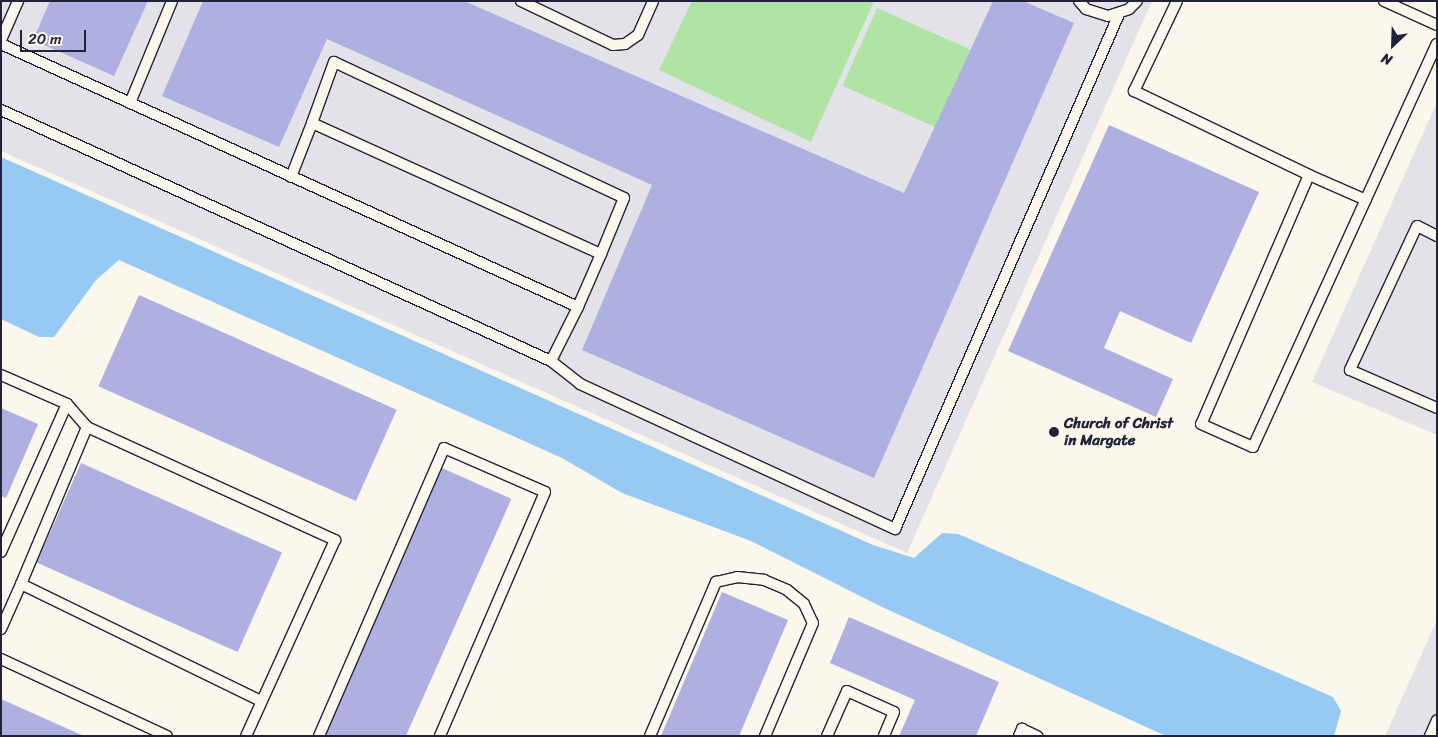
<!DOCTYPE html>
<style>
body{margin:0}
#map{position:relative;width:1438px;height:737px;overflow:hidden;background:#fbf7ec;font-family:Sriracha,sans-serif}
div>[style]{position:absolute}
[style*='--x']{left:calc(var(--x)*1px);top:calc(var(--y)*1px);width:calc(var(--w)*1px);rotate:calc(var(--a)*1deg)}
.built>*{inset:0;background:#e4e2e9}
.green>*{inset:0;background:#afe4a5;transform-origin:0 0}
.water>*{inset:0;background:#96c9f3}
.building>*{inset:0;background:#aeb0e1;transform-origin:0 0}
.roads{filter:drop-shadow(1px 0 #22223b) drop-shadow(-1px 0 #22223b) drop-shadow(0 1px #22223b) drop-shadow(0 -1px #22223b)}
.service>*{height:10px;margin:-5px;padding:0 5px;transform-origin:5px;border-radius:5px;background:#fbf7ec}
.dots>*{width:14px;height:14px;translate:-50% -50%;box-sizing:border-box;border:2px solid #fbf7ec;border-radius:50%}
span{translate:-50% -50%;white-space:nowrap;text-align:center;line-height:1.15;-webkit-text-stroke:4.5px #fbf7ec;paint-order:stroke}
.poi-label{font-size:15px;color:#22223b;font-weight:700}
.left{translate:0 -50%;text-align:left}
.frame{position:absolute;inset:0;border:2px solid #22223b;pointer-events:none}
.north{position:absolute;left:1368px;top:20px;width:50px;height:50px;-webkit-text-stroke:4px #fbf7ec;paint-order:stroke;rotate:204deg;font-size:14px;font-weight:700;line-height:20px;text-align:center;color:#22223b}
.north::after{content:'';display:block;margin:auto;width:18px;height:22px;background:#22223b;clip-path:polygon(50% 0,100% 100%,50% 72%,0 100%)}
.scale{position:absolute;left:20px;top:30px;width:66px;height:22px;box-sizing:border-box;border:2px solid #22223b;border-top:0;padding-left:6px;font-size:15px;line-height:18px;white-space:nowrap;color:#22223b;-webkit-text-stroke:4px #fbf7ec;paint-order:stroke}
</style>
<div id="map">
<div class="built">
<div style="clip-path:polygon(1px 1px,1152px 1px,907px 553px,1px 151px)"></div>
<div style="clip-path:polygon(1437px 102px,1437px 435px,1312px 382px)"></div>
<div style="clip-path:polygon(1437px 620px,1437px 736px,1385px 736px)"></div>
</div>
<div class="green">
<div style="clip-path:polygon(692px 1px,874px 1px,811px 142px,659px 70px)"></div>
<div style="left:877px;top:8px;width:102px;height:85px;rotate:24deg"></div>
</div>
<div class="water">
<div style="clip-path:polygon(1px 157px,873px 545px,914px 558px,942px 533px,958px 534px,1333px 697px,1341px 711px,1334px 736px,1166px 736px,882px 607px,751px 541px,622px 493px,562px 458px,119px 260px,96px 280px,54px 337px,39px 337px,1px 319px)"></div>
</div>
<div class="building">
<div style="clip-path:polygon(50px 1px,148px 1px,114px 76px,33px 40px)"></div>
<div style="clip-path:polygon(203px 1px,464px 1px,904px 193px,993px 1px,1023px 1px,1074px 23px,874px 478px,582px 350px,652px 185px,327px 39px,279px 147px,162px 96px)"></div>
<div style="clip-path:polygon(1109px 125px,1259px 192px,1191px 343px,1120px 311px,1104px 348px,1173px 379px,1156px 417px,1008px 351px)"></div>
<div style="left:139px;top:295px;width:282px;height:100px;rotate:24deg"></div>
<div style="clip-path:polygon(1px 408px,38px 424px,6px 498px,1px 496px)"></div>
<div style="left:81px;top:463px;width:220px;height:109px;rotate:24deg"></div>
<div style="left:442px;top:468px;width:76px;height:293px;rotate:24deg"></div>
<div style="clip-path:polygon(722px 592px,788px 620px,739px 736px,661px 736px)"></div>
<div style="clip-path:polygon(849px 617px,999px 682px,976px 736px,899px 736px,915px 700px,830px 663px)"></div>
<div style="clip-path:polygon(1px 699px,84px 736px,1px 736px)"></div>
</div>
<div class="roads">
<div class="service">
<div style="--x:521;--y:1;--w:102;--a:25.6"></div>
<div style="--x:613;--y:45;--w:12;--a:-5"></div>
<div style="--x:625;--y:44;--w:16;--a:-35"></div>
<div style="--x:638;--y:35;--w:37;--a:-66"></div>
<div style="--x:1079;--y:1;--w:11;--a:49"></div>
<div style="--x:1086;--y:9;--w:23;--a:18"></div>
<div style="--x:1108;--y:16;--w:22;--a:-18"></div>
<div style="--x:1129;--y:9;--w:11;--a:-45"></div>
<div style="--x:1177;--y:1;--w:100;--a:115.5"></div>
<div style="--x:1134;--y:91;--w:194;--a:25.6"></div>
<div style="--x:1309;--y:175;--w:271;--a:113.4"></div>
<div style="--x:1201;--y:424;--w:57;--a:23.9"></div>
<div style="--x:1253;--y:447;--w:443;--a:-65.5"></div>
<div style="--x:1384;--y:1;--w:58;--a:24.4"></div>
<div style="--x:1;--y:40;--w:43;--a:-66.4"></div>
<div style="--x:1;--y:44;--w:634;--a:24.5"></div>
<div style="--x:578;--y:307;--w:60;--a:116.6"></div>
<div style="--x:130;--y:103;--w:110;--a:-67.6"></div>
<div style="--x:1;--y:110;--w:605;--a:24.53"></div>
<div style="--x:551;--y:361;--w:37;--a:38"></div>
<div style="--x:580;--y:384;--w:347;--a:24.7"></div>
<div style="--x:895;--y:529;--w:562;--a:-66.49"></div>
<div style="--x:312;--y:123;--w:65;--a:-70.2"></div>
<div style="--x:334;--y:62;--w:320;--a:25.1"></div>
<div style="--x:624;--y:198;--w:61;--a:112.3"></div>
<div style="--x:1309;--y:175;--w:62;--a:23.7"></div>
<div style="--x:291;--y:177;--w:58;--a:-68.7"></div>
<div style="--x:312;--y:123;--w:317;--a:24.4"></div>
<div style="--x:601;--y:254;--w:58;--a:113.5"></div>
<div style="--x:1437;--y:236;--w:22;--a:-153"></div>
<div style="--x:1417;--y:226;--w:159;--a:115"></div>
<div style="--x:1350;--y:370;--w:95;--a:23.6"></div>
<div style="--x:1;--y:375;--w:72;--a:23.7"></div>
<div style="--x:67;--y:404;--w:30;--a:49"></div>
<div style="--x:87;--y:427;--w:273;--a:24.5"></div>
<div style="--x:335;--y:540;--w:215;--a:114.4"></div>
<div style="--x:87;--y:427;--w:170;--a:112.8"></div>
<div style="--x:21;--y:584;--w:267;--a:26"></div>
<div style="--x:1;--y:552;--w:162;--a:-66"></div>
<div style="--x:1;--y:629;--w:49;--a:-66"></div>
<div style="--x:1;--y:659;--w:183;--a:24.9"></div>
<div style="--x:319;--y:736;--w:314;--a:-66.5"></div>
<div style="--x:444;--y:448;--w:110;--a:23.5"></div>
<div style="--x:545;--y:492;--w:266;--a:113.3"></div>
<div style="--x:650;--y:736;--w:168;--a:-66.8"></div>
<div style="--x:716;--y:582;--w:22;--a:-13"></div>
<div style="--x:737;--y:577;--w:27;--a:6"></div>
<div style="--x:764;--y:580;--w:25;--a:23"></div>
<div style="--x:787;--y:590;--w:22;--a:39"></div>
<div style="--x:804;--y:604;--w:21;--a:65"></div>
<div style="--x:813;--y:623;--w:123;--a:113"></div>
<div style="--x:827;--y:736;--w:49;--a:-66"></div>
<div style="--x:847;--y:691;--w:51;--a:24.1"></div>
<div style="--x:894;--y:712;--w:26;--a:113"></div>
<div style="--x:1019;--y:736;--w:8;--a:-67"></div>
<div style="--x:1022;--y:729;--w:17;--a:25"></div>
<div style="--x:1430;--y:736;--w:17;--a:-66"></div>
</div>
</div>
<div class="dots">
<div style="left:1054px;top:432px;background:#22223b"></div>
</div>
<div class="poi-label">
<span class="left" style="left:1064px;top:432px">Church of Christ<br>in Margate</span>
</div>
<div class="frame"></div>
<div class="north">N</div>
<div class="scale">20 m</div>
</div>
